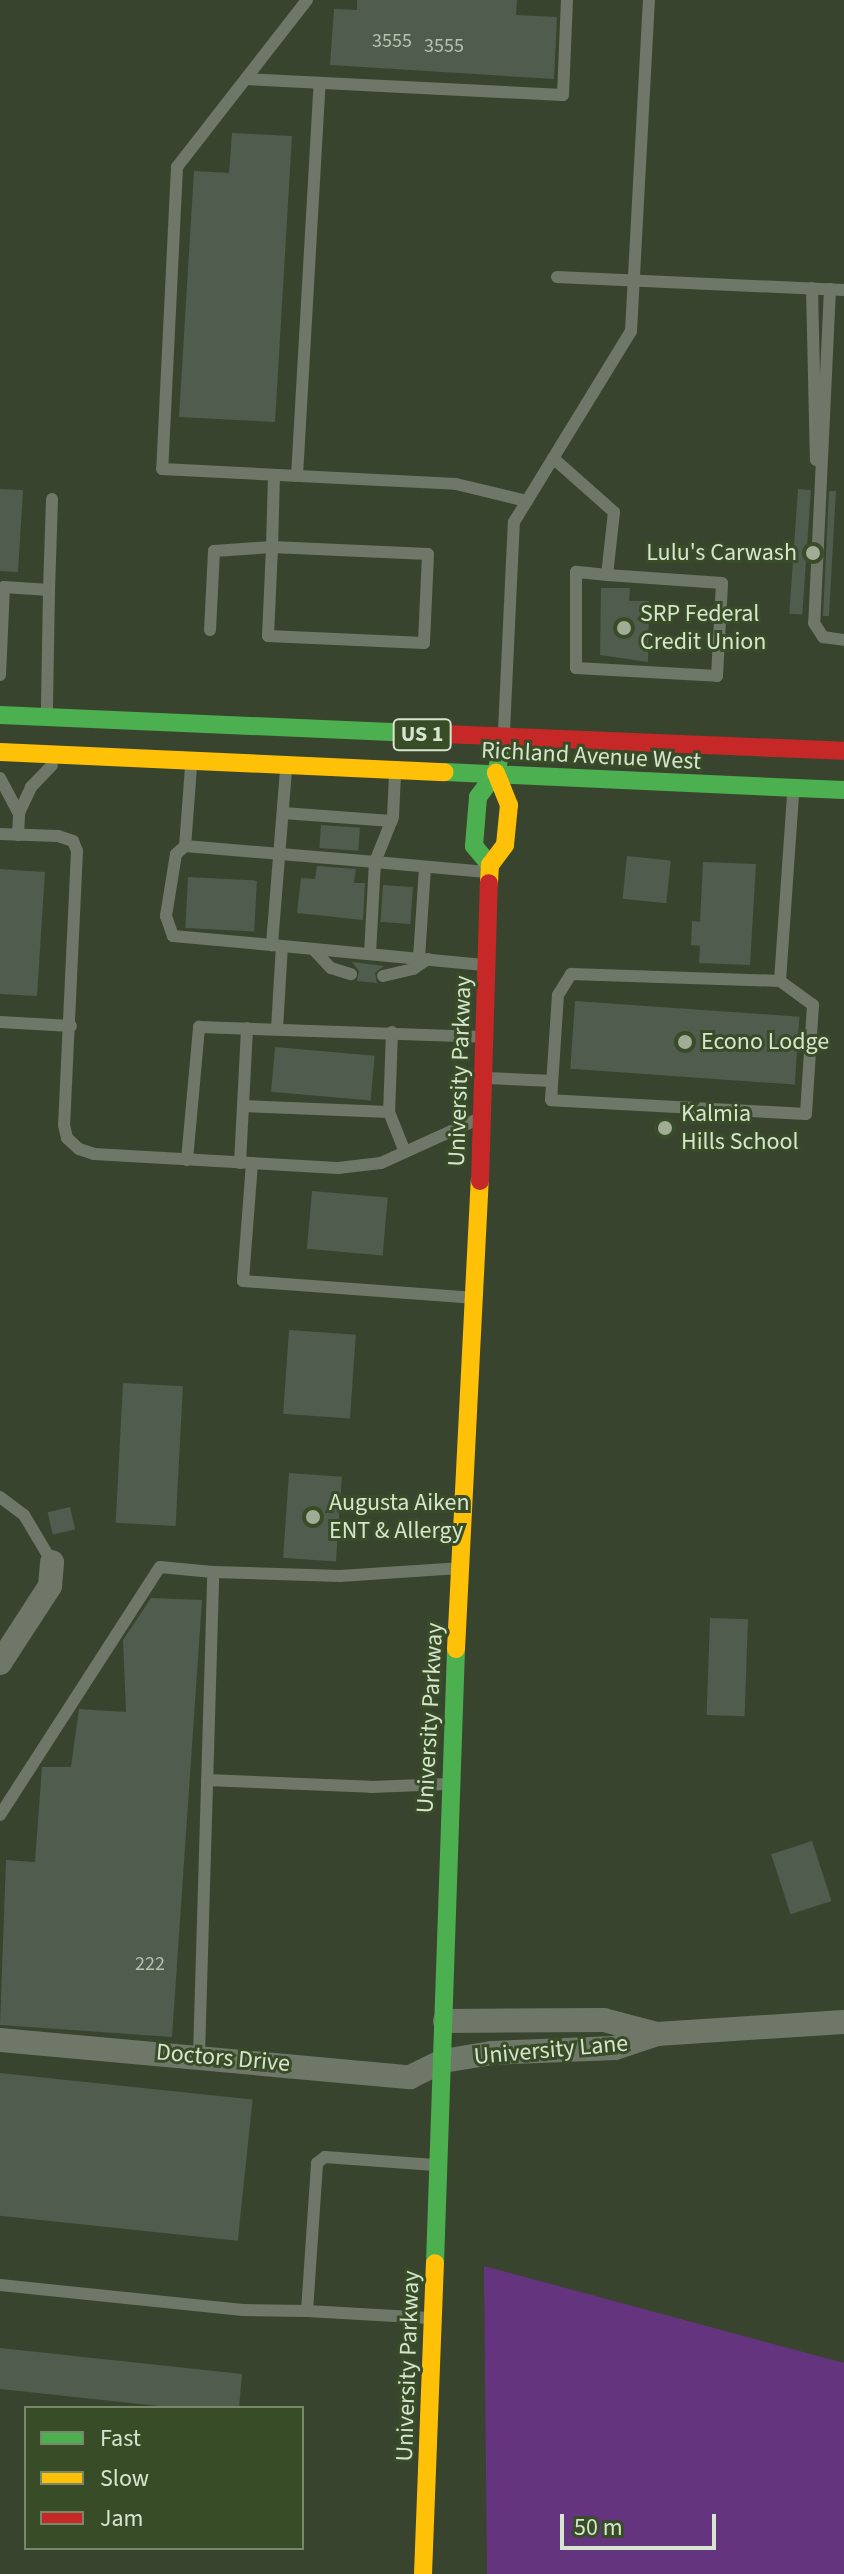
<!DOCTYPE html>
<style>
body{margin:0}
#map{position:relative;width:844px;height:2574px;overflow:hidden;background:#39442f;font-family:"Source Sans 3",sans-serif}
div>[style]{position:absolute}
[style*='--x']{left:calc(var(--x)*1px);top:calc(var(--y)*1px);width:calc(var(--w)*1px);rotate:calc(var(--a)*1deg)}
.green>*{inset:0;background:#65347e}
.building>*{inset:0;background:#505c4d;transform-origin:0 0}
.lane>*{height:12px;margin:-6px;padding:0 6px;transform-origin:6px;border-radius:6px;background:#6f7768}
.street>*{height:24px;margin:-12px;padding:0 12px;transform-origin:12px;border-radius:12px;background:#6f7768}
.fast>*{height:18px;margin:-9px;padding:0 9px;transform-origin:9px;border-radius:9px;background:#4caf50}
.slow>*{height:18px;margin:-9px;padding:0 9px;transform-origin:9px;border-radius:9px;background:#ffc107}
.jam>*{height:18px;margin:-9px;padding:0 9px;transform-origin:9px;border-radius:9px;background:#c62828}
.dots>*{width:22px;height:22px;translate:-50% -50%;box-sizing:border-box;border:4px solid #384c27;border-radius:50%}
span{translate:-50% -50%;white-space:nowrap;text-align:center;line-height:1.15;-webkit-text-stroke:6px #384c27;paint-order:stroke}
.number-label{font-size:20px;color:#b5c2ae}
.number-label span{-webkit-text-stroke-width:0}
.shield-label span{padding:2px 6px;background:#384c27;border:2px solid;border-radius:6px;-webkit-text-stroke-width:0}
.shield-label{font-size:22px;color:#d7e4ce;font-weight:700}
.poi-label{font-size:24px;color:#d7e4ce}
.right{translate:-100% -50%;text-align:right}
.left{translate:0 -50%;text-align:left}
.street-label{font-size:24px;color:#d7e4ce}
.legend{position:absolute;left:24px;top:2406px;width:280px;height:144px;box-sizing:border-box;background:#384c27;border:2px solid #78896a;margin:0;padding:10px 14px;list-style:none;font-size:24px;color:#d7e4ce}
.legend li{display:flex;align-items:center;gap:16px;height:40px}
.legend b{width:40px;border:2px solid #78896a}
.scale{position:absolute;left:560px;top:2514px;width:156px;height:36px;box-sizing:border-box;border:4px solid #d7e4ce;border-top:0;padding-left:10px;font-size:24px;line-height:28px;white-space:nowrap;color:#d7e4ce;-webkit-text-stroke:6px #384c27;paint-order:stroke}
</style>
<div id="map">
<div class="green">
<div style="clip-path:polygon(484px 2266px,844px 2363px,844px 2574px,487px 2574px)"></div>
</div>
<div class="building">
<div style="clip-path:polygon(357px 0,517px 0,516px 15px,557px 17px,554px 79px,330px 65px,334px 9px,357px 10px)"></div>
<div style="clip-path:polygon(232px 133px,292px 136px,275px 422px,179px 417px,194px 171px,229px 173px)"></div>
<div style="clip-path:polygon(0 489px,23px 490px,18px 572px,0 571px)"></div>
<div style="left:798px;top:489px;width:13px;height:125px;rotate:4deg"></div>
<div style="clip-path:polygon(829px 491px,836px 491px,829px 616px,823px 616px)"></div>
<div style="clip-path:polygon(601px 588px,630px 588px,629px 601px,649px 601px,648px 662px,600px 655px)"></div>
<div style="left:321px;top:825px;width:39px;height:23px;rotate:4deg"></div>
<div style="left:627px;top:856px;width:44px;height:43px;rotate:6deg"></div>
<div style="clip-path:polygon(703px 862px,756px 864px,750px 965px,699px 963px,700px 946px,691px 945px,692px 921px,700px 922px)"></div>
<div style="clip-path:polygon(317px 866px,356px 869px,354px 883px,365px 883px,363px 920px,297px 913px,301px 878px,315px 879px)"></div>
<div style="clip-path:polygon(0 869px,45px 872px,37px 996px,0 994px)"></div>
<div style="left:188px;top:877px;width:69px;height:51px;rotate:3deg"></div>
<div style="left:383px;top:885px;width:30px;height:37px;rotate:4deg"></div>
<div style="clip-path:polygon(352px 962px,384px 966px,375px 973px,377px 983px,357px 981px,359px 971px)"></div>
<div style="left:575px;top:1001px;width:225px;height:68px;rotate:4deg"></div>
<div style="left:275px;top:1047px;width:100px;height:45px;rotate:5deg"></div>
<div style="left:312px;top:1191px;width:76px;height:58px;rotate:5deg"></div>
<div style="left:289px;top:1330px;width:67px;height:84px;rotate:4deg"></div>
<div style="left:123px;top:1383px;width:60px;height:140px;rotate:3deg"></div>
<div style="left:289px;top:1473px;width:53px;height:85px;rotate:4deg"></div>
<div style="left:70px;top:1507px;width:23px;height:23px;rotate:77deg"></div>
<div style="clip-path:polygon(151px 1598px,202px 1600px,172px 2037px,0 2025px,6px 1860px,35px 1862px,42px 1767px,71px 1767px,79px 1709px,126px 1712px,123px 1640px)"></div>
<div style="left:710px;top:1618px;width:38px;height:97px;rotate:2deg"></div>
<div style="left:812px;top:1841px;width:63px;height:43px;rotate:72deg"></div>
<div style="left:0;top:2073px;width:254px;height:142px;rotate:6deg"></div>
<div style="clip-path:polygon(0 2348px,242px 2374px,239px 2408px,177px 2408px,0 2389px)"></div>
</div>
<div class="lane">
<div style="--x:307;--y:0;--w:212;--a:127.9"></div>
<div style="--x:177;--y:167;--w:302;--a:92.8"></div>
<div style="--x:162;--y:469;--w:294;--a:2.9"></div>
<div style="--x:456;--y:484;--w:73;--a:13.5"></div>
<div style="--x:246;--y:79;--w:317;--a:2.9"></div>
<div style="--x:563;--y:95;--w:95;--a:-87.6"></div>
<div style="--x:557;--y:277;--w:287;--a:2.6"></div>
<div style="--x:812;--y:288;--w:172;--a:88.7"></div>
<div style="--x:830;--y:289;--w:334;--a:92.7"></div>
<div style="--x:814;--y:623;--w:17;--a:57"></div>
<div style="--x:823;--y:637;--w:21;--a:8"></div>
<div style="--x:553;--y:458;--w:81;--a:41.5"></div>
<div style="--x:614;--y:512;--w:63;--a:96.3"></div>
<div style="--x:607;--y:575;--w:31;--a:-174"></div>
<div style="--x:576;--y:572;--w:96;--a:90"></div>
<div style="--x:576;--y:668;--w:141;--a:3.2"></div>
<div style="--x:717;--y:676;--w:93;--a:-86.9"></div>
<div style="--x:722;--y:583;--w:115;--a:-176"></div>
<div style="--x:297;--y:476;--w:394;--a:-86.7"></div>
<div style="--x:49;--y:590;--w:91;--a:-88.1"></div>
<div style="--x:210;--y:630;--w:79;--a:-87.1"></div>
<div style="--x:214;--y:551;--w:58;--a:-3.9"></div>
<div style="--x:272;--y:547;--w:156;--a:2.6"></div>
<div style="--x:428;--y:554;--w:89;--a:92.6"></div>
<div style="--x:424;--y:643;--w:156;--a:-177.4"></div>
<div style="--x:268;--y:636;--w:89;--a:-87.4"></div>
<div style="--x:272;--y:547;--w:72;--a:-88.4"></div>
<div style="--x:0;--y:675;--w:88;--a:-87.4"></div>
<div style="--x:4;--y:587;--w:45;--a:3.8"></div>
<div style="--x:49;--y:590;--w:120;--a:91"></div>
<div style="--x:504;--y:731;--w:209;--a:-87.3"></div>
<div style="--x:514;--y:522;--w:224;--a:-58.5"></div>
<div style="--x:631;--y:331;--w:331;--a:-86.9"></div>
<div style="--x:191;--y:767;--w:79;--a:94.3"></div>
<div style="--x:185;--y:846;--w:191;--a:4.8"></div>
<div style="--x:375;--y:862;--w:48;--a:-68.2"></div>
<div style="--x:393;--y:817;--w:43;--a:-87.3"></div>
<div style="--x:286;--y:770;--w:176;--a:94.6"></div>
<div style="--x:272;--y:945;--w:213;--a:5.4"></div>
<div style="--x:0;--y:778;--w:40;--a:62"></div>
<div style="--x:283;--y:813;--w:109;--a:4.2"></div>
<div style="--x:0;--y:834;--w:58;--a:2"></div>
<div style="--x:58;--y:836;--w:16;--a:18"></div>
<div style="--x:73;--y:841;--w:11;--a:68"></div>
<div style="--x:77;--y:851;--w:274;--a:92.7"></div>
<div style="--x:64;--y:1125;--w:13;--a:77"></div>
<div style="--x:67;--y:1138;--w:16;--a:43"></div>
<div style="--x:79;--y:1149;--w:16;--a:18"></div>
<div style="--x:94;--y:1154;--w:244;--a:3.3"></div>
<div style="--x:338;--y:1168;--w:43;--a:-6.6"></div>
<div style="--x:381;--y:1163;--w:104;--a:-24.4"></div>
<div style="--x:18;--y:835;--w:22;--a:-87"></div>
<div style="--x:19;--y:813;--w:29;--a:-65"></div>
<div style="--x:31;--y:787;--w:30;--a:-46"></div>
<div style="--x:185;--y:846;--w:12;--a:138"></div>
<div style="--x:176;--y:854;--w:63;--a:99.2"></div>
<div style="--x:166;--y:916;--w:21;--a:71"></div>
<div style="--x:173;--y:936;--w:99;--a:5.2"></div>
<div style="--x:313;--y:949;--w:26;--a:47"></div>
<div style="--x:331;--y:968;--w:21;--a:17"></div>
<div style="--x:370;--y:954;--w:92;--a:-86.9"></div>
<div style="--x:375;--y:862;--w:112;--a:5.1"></div>
<div style="--x:419;--y:958;--w:91;--a:-86.2"></div>
<div style="--x:571;--y:974;--w:209;--a:1.9"></div>
<div style="--x:780;--y:981;--w:41;--a:36"></div>
<div style="--x:813;--y:1005;--w:109;--a:93.7"></div>
<div style="--x:806;--y:1114;--w:255;--a:-176.9"></div>
<div style="--x:551;--y:1100;--w:105;--a:-86.2"></div>
<div style="--x:558;--y:995;--w:25;--a:-58"></div>
<div style="--x:383;--y:976;--w:31;--a:-13"></div>
<div style="--x:413;--y:969;--w:18;--a:-34"></div>
<div style="--x:780;--y:981;--w:188;--a:-86"></div>
<div style="--x:0;--y:1022;--w:71;--a:3.2"></div>
<div style="--x:277;--y:1029;--w:83;--a:-86.6"></div>
<div style="--x:392;--y:1032;--w:80;--a:92.1"></div>
<div style="--x:389;--y:1112;--w:43;--a:68.2"></div>
<div style="--x:487;--y:1078;--w:65;--a:2.6"></div>
<div style="--x:243;--y:1106;--w:146;--a:2.4"></div>
<div style="--x:187;--y:1160;--w:134;--a:-84.8"></div>
<div style="--x:199;--y:1027;--w:283;--a:2"></div>
<div style="--x:240;--y:1163;--w:135;--a:-87"></div>
<div style="--x:252;--y:1163;--w:118;--a:94.4"></div>
<div style="--x:243;--y:1281;--w:230;--a:4.2"></div>
<div style="--x:0;--y:1497;--w:30;--a:37"></div>
<div style="--x:24;--y:1515;--w:55;--a:59.2"></div>
<div style="--x:207;--y:1780;--w:164;--a:2.4"></div>
<div style="--x:371;--y:1787;--w:75;--a:-2.3"></div>
<div style="--x:0;--y:1815;--w:295;--a:-57.2"></div>
<div style="--x:160;--y:1567;--w:53;--a:5.4"></div>
<div style="--x:199;--y:2055;--w:483;--a:-88.3"></div>
<div style="--x:213;--y:1572;--w:127;--a:1.8"></div>
<div style="--x:340;--y:1576;--w:119;--a:-3.8"></div>
<div style="--x:0;--y:2285;--w:244;--a:5.9"></div>
<div style="--x:243;--y:2310;--w:64;--a:0.9"></div>
<div style="--x:430;--y:2318;--w:123;--a:-176.7"></div>
<div style="--x:307;--y:2311;--w:148;--a:-86.1"></div>
<div style="--x:317;--y:2163;--w:10;--a:-37"></div>
<div style="--x:325;--y:2157;--w:110;--a:4.2"></div>
</div>
<div class="street">
<div style="--x:0;--y:1663;--w:92;--a:-57"></div>
<div style="--x:50;--y:1586;--w:24;--a:-85"></div>
<div style="--x:445;--y:2021;--w:159;--a:-0.4"></div>
<div style="--x:604;--y:2020;--w:55;--a:14.8"></div>
<div style="--x:0;--y:2040;--w:412;--a:5.2"></div>
<div style="--x:410;--y:2077;--w:37;--a:-26"></div>
<div style="--x:443;--y:2061;--w:50;--a:-9.3"></div>
<div style="--x:492;--y:2053;--w:123;--a:-2.3"></div>
<div style="--x:615;--y:2048;--w:44;--a:-18.4"></div>
<div style="--x:657;--y:2034;--w:187;--a:-3.7"></div>
</div>
<div class="fast">
<div style="--x:0;--y:715;--w:443;--a:2.5"></div>
<div style="--x:445;--y:772;--w:399;--a:2.6"></div>
<div style="--x:490;--y:865;--w:25;--a:-130"></div>
<div style="--x:474;--y:846;--w:49;--a:-85.3"></div>
<div style="--x:478;--y:797;--w:30;--a:-53"></div>
<div style="--x:496;--y:773;--w:18;--a:-77"></div>
<div style="--x:435;--y:2263;--w:614;--a:-88.04"></div>
</div>
<div class="slow">
<div style="--x:0;--y:752;--w:445;--a:2.6"></div>
<div style="--x:489;--y:883;--w:18;--a:-87"></div>
<div style="--x:490;--y:865;--w:25;--a:-53"></div>
<div style="--x:505;--y:845;--w:40;--a:-84.3"></div>
<div style="--x:509;--y:805;--w:35;--a:-112"></div>
<div style="--x:456;--y:1649;--w:469;--a:-87.1"></div>
<div style="--x:423;--y:2574;--w:311;--a:-87.8"></div>
</div>
<div class="jam">
<div style="--x:443;--y:734;--w:401;--a:2.4"></div>
<div style="--x:480;--y:1181;--w:298;--a:-88.3"></div>
</div>
<div class="dots">
<div style="left:813px;top:553px;background:#a0ac96"></div>
<div style="left:624px;top:628px;background:#a0ac96"></div>
<div style="left:685px;top:1042px;background:#a0ac96"></div>
<div style="left:665px;top:1128px;background:#a0ac96"></div>
<div style="left:313px;top:1517px;background:#a0ac96"></div>
</div>
<div class="number-label">
<span style="left:392px;top:41px">3555</span>
<span style="left:444px;top:46px">3555</span>
<span style="left:150px;top:1964px">222</span>
</div>
<div class="shield-label">
<span style="left:422px;top:735px">US 1</span>
</div>
<div class="poi-label">
<span class="right" style="left:797px;top:553px">Lulu's Carwash</span>
<span class="left" style="left:640px;top:628px">SRP Federal<br>Credit Union</span>
<span class="left" style="left:701px;top:1042px">Econo Lodge</span>
<span class="left" style="left:681px;top:1128px">Kalmia<br>Hills School</span>
<span class="left" style="left:329px;top:1517px">Augusta Aiken<br>ENT &amp; Allergy</span>
</div>
<div class="street-label">
<span style="left:591px;top:756px;rotate:3deg">Richland Avenue West</span>
<span style="left:460px;top:1071px;rotate:-88deg">University Parkway</span>
<span style="left:430px;top:1718px;rotate:-87deg">University Parkway</span>
<span style="left:551px;top:2050px;rotate:-5deg">University Lane</span>
<span style="left:223px;top:2058px;rotate:5deg">Doctors Drive</span>
<span style="left:408px;top:2366px;rotate:-88deg">University Parkway</span>
</div>
<ul class="legend">
<li><b style="height:10px;background:#4caf50"></b>Fast</li>
<li><b style="height:10px;background:#ffc107"></b>Slow</li>
<li><b style="height:10px;background:#c62828"></b>Jam</li>
</ul>
<div class="scale">50 m</div>
</div>
